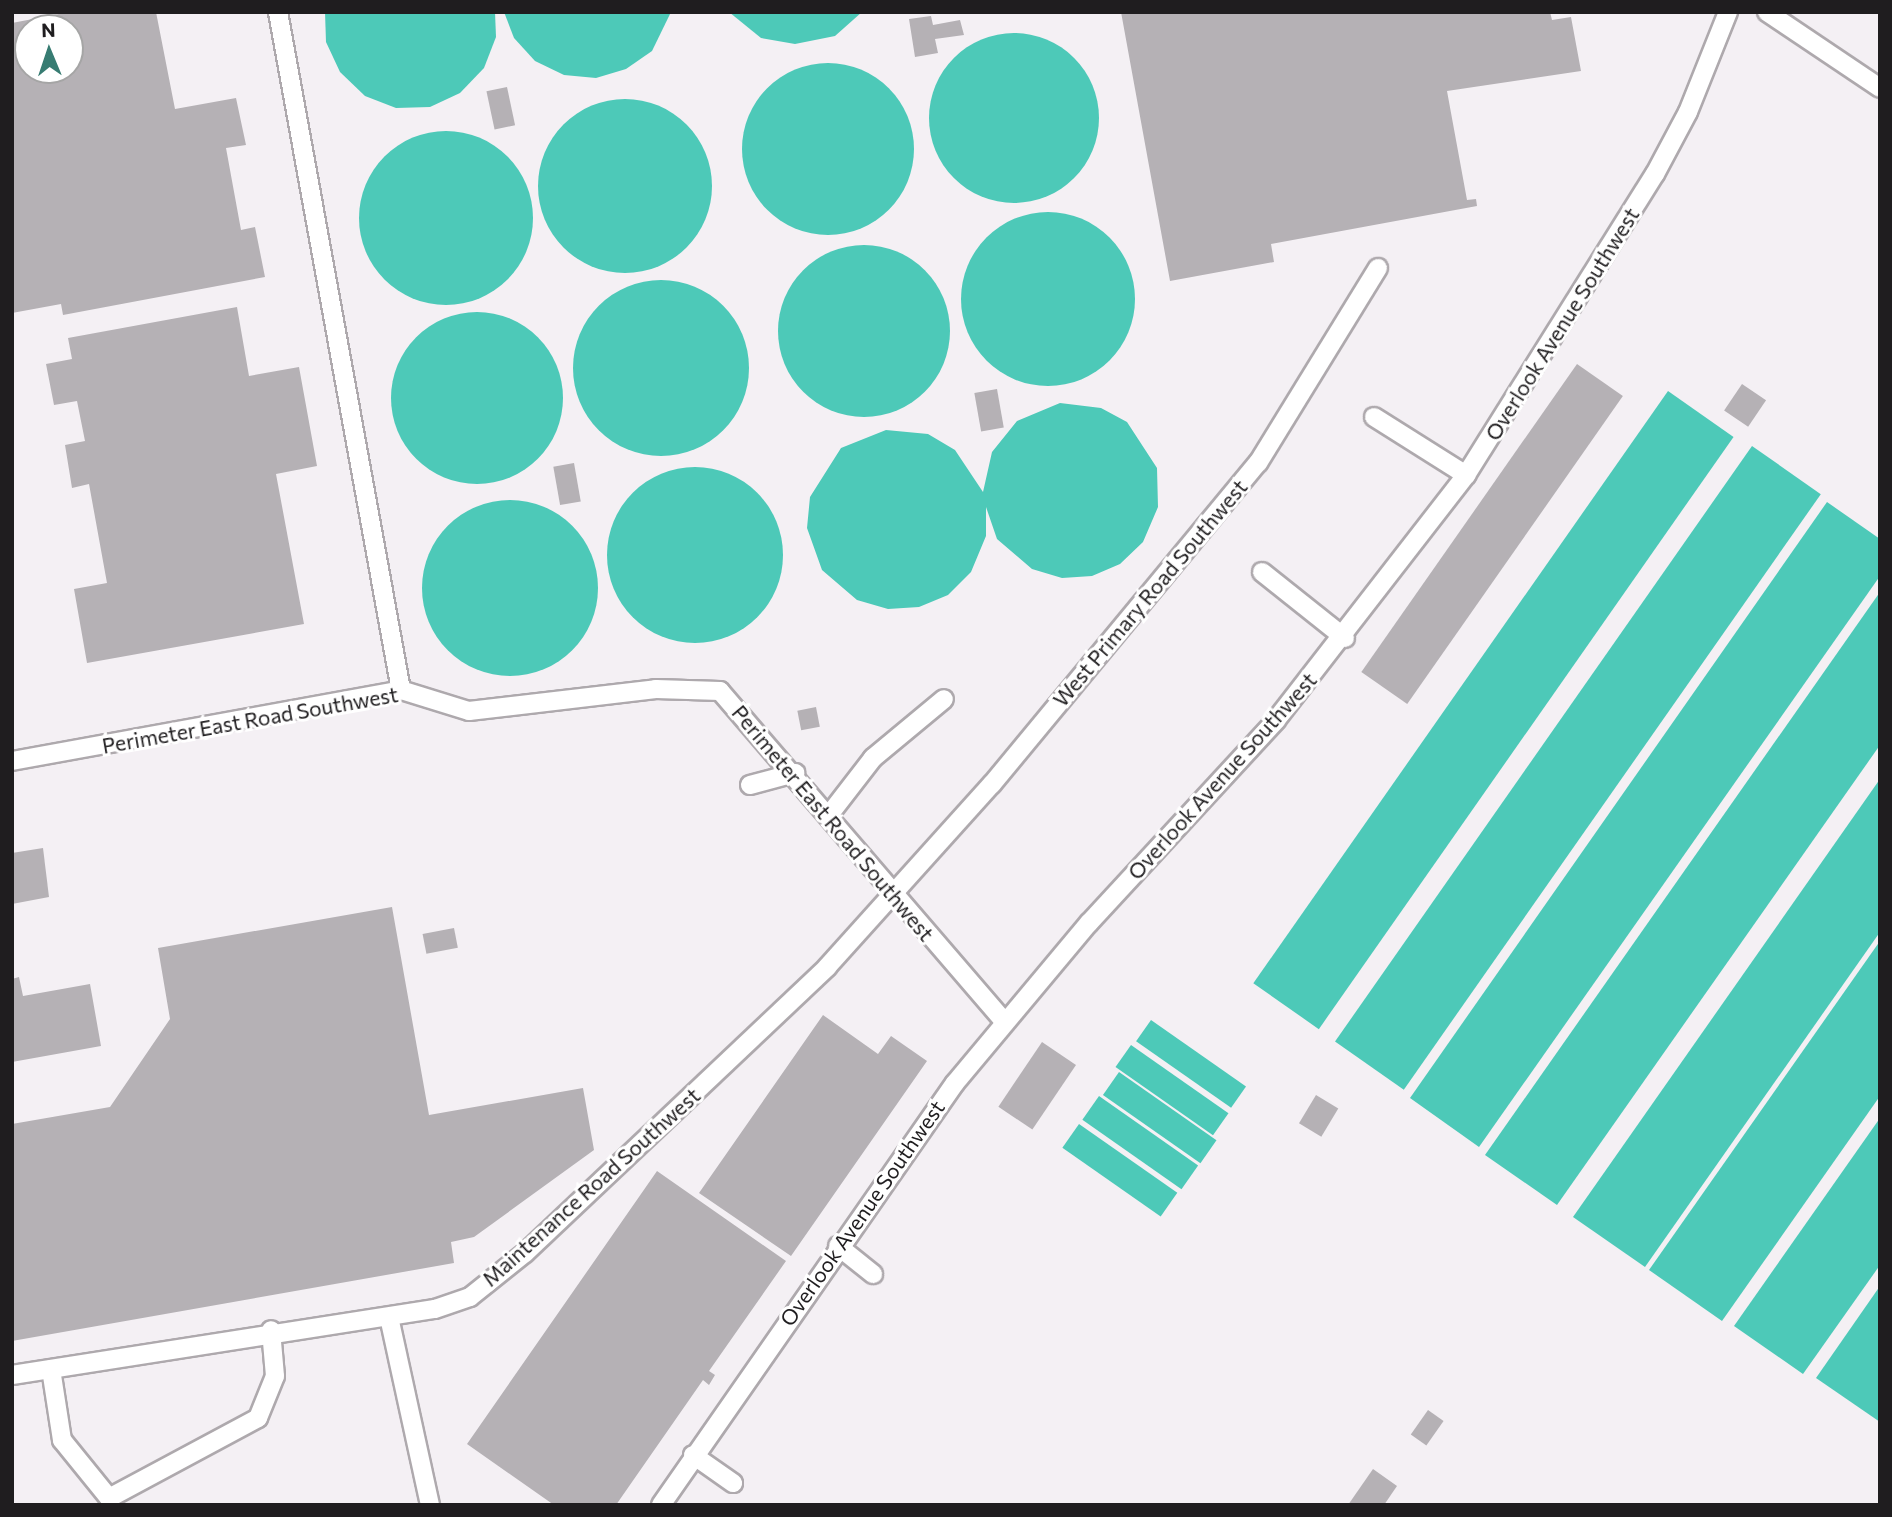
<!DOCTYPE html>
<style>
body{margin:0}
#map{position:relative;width:1892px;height:1517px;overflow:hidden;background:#f4f0f4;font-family:Commissioner,sans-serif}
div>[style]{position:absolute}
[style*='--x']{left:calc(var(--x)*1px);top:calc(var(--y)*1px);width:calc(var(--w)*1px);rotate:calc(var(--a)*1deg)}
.water>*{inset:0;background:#4dc9b8;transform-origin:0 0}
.round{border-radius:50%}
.building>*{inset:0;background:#b5b1b5;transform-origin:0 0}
.roads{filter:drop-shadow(2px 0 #aea9ad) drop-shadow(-2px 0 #aea9ad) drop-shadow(0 2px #aea9ad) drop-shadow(0 -2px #aea9ad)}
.lane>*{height:18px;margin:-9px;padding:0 9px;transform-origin:9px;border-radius:9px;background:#fff}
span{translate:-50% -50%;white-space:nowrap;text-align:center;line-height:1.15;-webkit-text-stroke:6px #fff;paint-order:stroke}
.street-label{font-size:21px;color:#1f1d1f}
.frame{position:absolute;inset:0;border:14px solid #1f1d1f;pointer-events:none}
.north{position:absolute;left:14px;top:14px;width:70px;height:70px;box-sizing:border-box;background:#fff;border:2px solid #a5a5a5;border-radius:50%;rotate:358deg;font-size:19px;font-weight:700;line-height:28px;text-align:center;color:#1f1d1f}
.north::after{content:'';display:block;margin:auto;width:24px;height:32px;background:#377c72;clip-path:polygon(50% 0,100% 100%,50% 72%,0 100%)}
</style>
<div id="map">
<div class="water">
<div style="clip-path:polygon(325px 12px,495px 12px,496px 37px,484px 68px,460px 93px,430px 107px,396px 108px,365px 96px,340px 72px,326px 42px)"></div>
<div style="clip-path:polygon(504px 12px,671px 12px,652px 51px,626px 69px,596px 78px,564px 75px,535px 61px,514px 38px)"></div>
<div style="clip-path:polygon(729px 12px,862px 12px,835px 36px,795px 44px,761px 38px)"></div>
<div class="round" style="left:929px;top:33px;width:170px;height:170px"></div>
<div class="round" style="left:742px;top:63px;width:172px;height:172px"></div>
<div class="round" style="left:538px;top:99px;width:174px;height:174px"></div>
<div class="round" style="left:359px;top:131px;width:174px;height:174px"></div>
<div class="round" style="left:961px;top:212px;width:174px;height:174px"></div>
<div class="round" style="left:778px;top:245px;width:172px;height:172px"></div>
<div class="round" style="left:573px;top:280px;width:176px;height:176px"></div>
<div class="round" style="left:391px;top:312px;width:172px;height:172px"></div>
<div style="left:1668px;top:391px;width:80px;height:723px;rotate:35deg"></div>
<div style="clip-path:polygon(1060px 403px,1101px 408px,1127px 422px,1157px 468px,1158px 507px,1143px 542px,1120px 564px,1092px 576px,1062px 578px,1032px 569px,997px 539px,986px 507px,986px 536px,971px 572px,948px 595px,919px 607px,888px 609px,857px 600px,822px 570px,807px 528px,810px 497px,841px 448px,886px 430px,928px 434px,955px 450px,983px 492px,992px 452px,1017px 421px)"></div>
<div style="left:1752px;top:446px;width:84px;height:727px;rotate:35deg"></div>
<div class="round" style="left:607px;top:467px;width:176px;height:176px"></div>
<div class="round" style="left:422px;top:500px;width:176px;height:176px"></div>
<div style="clip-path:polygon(1827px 502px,1880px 539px,1880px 576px,1479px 1147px,1410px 1098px)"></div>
<div style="clip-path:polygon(1880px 592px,1880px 745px,1557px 1205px,1485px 1155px)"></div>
<div style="clip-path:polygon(1880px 779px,1880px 932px,1645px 1267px,1573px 1217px)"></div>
<div style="clip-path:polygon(1880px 941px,1880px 1096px,1722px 1321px,1649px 1270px)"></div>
<div style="left:1151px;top:1020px;width:116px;height:26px;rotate:35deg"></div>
<div style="left:1131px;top:1045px;width:119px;height:27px;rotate:35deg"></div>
<div style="left:1119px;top:1072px;width:119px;height:28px;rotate:35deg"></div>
<div style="left:1099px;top:1096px;width:121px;height:29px;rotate:35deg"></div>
<div style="clip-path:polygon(1880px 1118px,1880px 1265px,1803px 1374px,1734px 1326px)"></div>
<div style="left:1079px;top:1124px;width:120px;height:29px;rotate:35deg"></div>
<div style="clip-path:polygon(1880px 1286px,1880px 1422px,1816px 1378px)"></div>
</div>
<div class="building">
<div style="clip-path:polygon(evenodd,69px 12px,156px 12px,175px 109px,236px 98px,246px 145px,226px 148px,241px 230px,255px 227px,265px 277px,63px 315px,61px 304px,12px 313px,12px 23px,69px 12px,28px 28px,70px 28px,70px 70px,28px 70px,28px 28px)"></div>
<div style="clip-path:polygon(1121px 12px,1550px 12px,1552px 20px,1571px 17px,1581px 71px,1447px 91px,1467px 200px,1476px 199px,1477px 206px,1271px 244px,1274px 262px,1170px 281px)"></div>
<div style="clip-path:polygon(931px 16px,933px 25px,960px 20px,964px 35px,935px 39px,938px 53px,915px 57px,909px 19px)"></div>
<div style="left:507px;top:87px;width:39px;height:21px;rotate:78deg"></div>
<div style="clip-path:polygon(237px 307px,249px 376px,299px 367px,317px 466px,276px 474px,304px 624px,87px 663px,74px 589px,107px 583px,89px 484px,72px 488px,65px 445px,85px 441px,77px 401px,54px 405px,46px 364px,72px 359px,68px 338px)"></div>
<div style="left:1577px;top:364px;width:56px;height:376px;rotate:35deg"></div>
<div style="left:1742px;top:384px;width:29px;height:32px;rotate:34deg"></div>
<div style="left:997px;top:389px;width:39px;height:23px;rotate:80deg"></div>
<div style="left:574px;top:463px;width:39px;height:21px;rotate:80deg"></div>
<div style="left:816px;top:707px;width:20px;height:19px;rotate:79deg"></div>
<div style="clip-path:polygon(43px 848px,49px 897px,12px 904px,12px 853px)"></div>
<div style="clip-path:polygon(392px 907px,429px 1115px,583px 1088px,594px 1150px,474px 1237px,451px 1242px,454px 1263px,12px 1341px,12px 1124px,110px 1107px,170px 1019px,158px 948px)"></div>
<div style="left:454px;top:928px;width:20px;height:32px;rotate:79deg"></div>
<div style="clip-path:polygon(19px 977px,23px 996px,90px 984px,101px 1046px,12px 1062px,12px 979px)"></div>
<div style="clip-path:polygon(823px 1015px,878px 1054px,891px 1036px,927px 1061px,791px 1256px,699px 1193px)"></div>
<div style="left:1042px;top:1042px;width:41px;height:78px;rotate:34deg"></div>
<div style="left:1316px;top:1095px;width:26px;height:33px;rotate:31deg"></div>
<div style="clip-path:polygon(657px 1171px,786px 1261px,709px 1371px,715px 1375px,709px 1385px,703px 1380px,616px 1505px,554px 1505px,467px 1444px)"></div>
<div style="left:1428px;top:1410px;width:19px;height:30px;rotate:35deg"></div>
<div style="clip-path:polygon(1373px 1469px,1397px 1486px,1384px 1505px,1348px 1505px)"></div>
</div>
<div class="roads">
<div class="lane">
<div style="--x:278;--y:12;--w:689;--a:79.72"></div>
<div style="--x:1767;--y:12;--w:136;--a:33.9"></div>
<div style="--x:1374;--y:417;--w:109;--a:32.2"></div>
<div style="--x:1262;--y:572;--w:106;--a:38.5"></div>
<div style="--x:12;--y:761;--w:395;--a:-10.3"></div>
<div style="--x:401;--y:690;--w:71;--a:17.2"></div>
<div style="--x:469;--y:711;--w:188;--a:-6.7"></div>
<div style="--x:656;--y:689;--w:64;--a:1.8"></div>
<div style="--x:720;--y:691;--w:437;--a:49.3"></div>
<div style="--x:750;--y:785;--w:47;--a:-14.9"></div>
<div style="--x:829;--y:815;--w:72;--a:-52.3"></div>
<div style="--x:873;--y:758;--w:92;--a:-39.7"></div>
<div style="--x:838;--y:1246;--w:45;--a:38.7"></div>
<div style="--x:389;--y:1317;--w:192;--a:77.7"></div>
<div style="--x:51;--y:1369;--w:72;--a:81.2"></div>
<div style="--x:62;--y:1440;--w:75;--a:51"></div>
<div style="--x:109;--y:1498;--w:169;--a:-28.2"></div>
<div style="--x:258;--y:1418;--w:45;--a:-68"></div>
<div style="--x:275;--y:1376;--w:46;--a:-95"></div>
<div style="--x:12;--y:1375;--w:428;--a:-8.9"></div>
<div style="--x:435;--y:1309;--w:37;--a:-19"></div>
<div style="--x:470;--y:1297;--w:70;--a:-38.7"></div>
<div style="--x:525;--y:1253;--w:416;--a:-43.4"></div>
<div style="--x:827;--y:967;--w:246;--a:-48"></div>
<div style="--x:992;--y:784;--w:417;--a:-50.4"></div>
<div style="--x:1258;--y:463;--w:229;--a:-58.4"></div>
<div style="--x:693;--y:1455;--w:49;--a:35"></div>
<div style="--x:661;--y:1505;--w:514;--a:-55.14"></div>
<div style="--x:955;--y:1083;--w:209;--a:-50.1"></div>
<div style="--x:1089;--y:923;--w:276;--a:-47.3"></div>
<div style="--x:1276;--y:720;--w:310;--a:-52.2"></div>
<div style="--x:1466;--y:475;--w:355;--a:-57.9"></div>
<div style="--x:1655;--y:174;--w:70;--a:-62"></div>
<div style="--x:1688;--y:112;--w:108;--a:-68.2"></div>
</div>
</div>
<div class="street-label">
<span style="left:1562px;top:324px;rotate:-58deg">Overlook Avenue Southwest</span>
<span style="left:1150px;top:593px;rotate:-50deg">West Primary Road Southwest</span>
<span style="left:250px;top:720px;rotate:-10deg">Perimeter East Road Southwest</span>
<span style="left:1222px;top:776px;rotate:-48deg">Overlook Avenue Southwest</span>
<span style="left:833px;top:823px;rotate:50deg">Perimeter East Road Southwest</span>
<span style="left:591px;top:1187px;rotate:-42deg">Maintenance Road Southwest</span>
<span style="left:862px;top:1213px;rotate:-55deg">Overlook Avenue Southwest</span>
</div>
<div class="frame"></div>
<div class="north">N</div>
</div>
